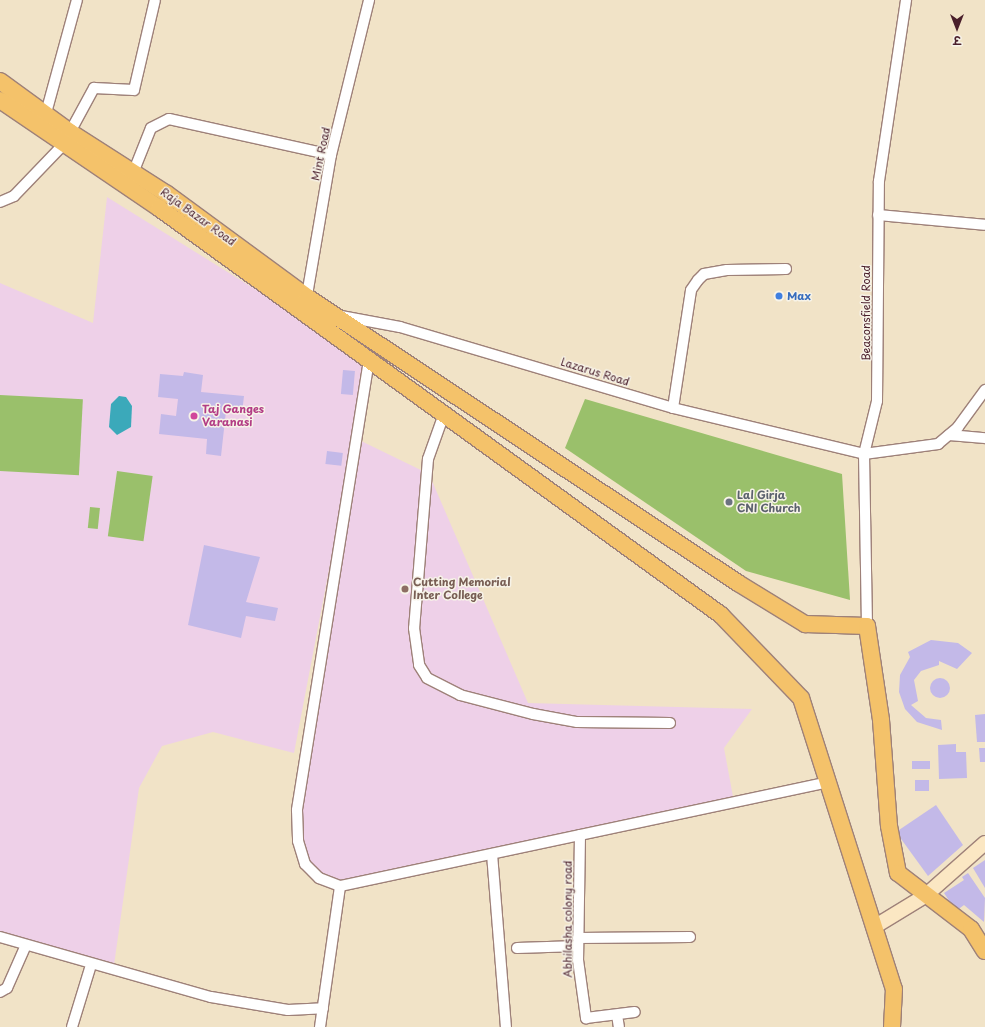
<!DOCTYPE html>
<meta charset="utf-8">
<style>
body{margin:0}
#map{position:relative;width:985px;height:1027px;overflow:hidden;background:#f1e3c7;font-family:"Playpen Sans","Playpen Sans Deva",sans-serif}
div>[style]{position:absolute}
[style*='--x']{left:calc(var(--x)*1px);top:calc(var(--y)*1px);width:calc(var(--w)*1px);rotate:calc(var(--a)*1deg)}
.built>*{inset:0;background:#eed0e8}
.green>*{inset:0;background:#9ac06b;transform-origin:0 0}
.water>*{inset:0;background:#3ba9ba}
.building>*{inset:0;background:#c3b9e8;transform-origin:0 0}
.round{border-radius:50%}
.roads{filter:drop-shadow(1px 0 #9e8179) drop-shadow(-1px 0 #9e8179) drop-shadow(0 1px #9e8179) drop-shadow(0 -1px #9e8179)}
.street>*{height:10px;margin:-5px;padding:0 5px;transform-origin:5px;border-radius:5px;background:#fff}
.secondary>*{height:14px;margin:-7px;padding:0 7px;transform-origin:7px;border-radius:7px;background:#fbe7c3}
.primary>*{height:16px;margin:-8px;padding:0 8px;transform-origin:8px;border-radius:8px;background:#f4c26a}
.dots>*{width:11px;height:11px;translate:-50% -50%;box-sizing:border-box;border:2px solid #f7f3e8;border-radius:50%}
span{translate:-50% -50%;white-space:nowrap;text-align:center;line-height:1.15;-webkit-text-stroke:3px #f7f3e8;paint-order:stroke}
.street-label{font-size:11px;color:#4a1f2b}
.shop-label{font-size:11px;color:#366cbe;font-weight:700}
.left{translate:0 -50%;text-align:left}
.hotel-label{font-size:11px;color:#b23c85;font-weight:700}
.worship-label{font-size:11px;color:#5b616d;font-weight:700}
.education-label{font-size:11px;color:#785e54;font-weight:700}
.north{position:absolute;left:937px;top:8px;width:40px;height:40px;-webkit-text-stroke:3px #f7f3e8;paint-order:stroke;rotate:180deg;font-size:11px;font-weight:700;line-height:16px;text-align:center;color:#4a1f2b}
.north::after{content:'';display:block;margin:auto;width:14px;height:18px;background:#4a1f2b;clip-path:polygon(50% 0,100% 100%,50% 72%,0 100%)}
</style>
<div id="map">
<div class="built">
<div style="clip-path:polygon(107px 197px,369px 360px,294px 753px,213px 732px,162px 746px,139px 788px,114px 965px,0 933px,0 283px,93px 323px)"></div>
<div style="clip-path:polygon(355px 438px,429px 474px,528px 703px,752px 709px,724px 748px,734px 802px,340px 886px,305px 864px,297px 810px)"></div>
</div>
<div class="green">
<div style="left:0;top:395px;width:83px;height:76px;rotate:3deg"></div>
<div style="clip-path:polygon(585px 399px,842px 474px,850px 600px,746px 571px,565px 448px)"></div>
<div style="left:117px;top:471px;width:36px;height:66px;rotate:8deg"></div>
<div style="left:90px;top:507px;width:10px;height:21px;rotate:6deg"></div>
</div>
<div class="water">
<div style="clip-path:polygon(119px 396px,126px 397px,132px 406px,131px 427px,117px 435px,109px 427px,111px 404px)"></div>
</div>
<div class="building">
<div style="left:343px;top:370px;width:12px;height:24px;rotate:5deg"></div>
<div style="clip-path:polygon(184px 372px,203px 375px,201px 392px,244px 396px,242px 413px,226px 411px,221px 456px,206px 454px,207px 439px,159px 434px,161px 414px,176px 416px,178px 399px,158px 397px,160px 374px,183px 376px)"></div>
<div style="left:327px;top:451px;width:16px;height:13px;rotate:7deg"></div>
<div style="clip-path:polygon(204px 545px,260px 557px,246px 602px,278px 608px,275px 621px,246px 616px,241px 638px,188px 625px)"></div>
<div style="clip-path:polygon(931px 640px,958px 643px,972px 653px,957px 669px,939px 661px,939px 665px,921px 671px,914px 680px,918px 701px,911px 705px,926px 718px,941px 720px,942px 730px,917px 722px,905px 709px,899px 692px,900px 675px,910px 657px,908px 652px)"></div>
<div class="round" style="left:930px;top:678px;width:20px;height:20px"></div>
<div style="clip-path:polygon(985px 714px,985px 742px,977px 742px,975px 715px)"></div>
<div style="clip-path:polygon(956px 744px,956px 752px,966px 752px,967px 778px,939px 779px,938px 745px)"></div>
<div style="clip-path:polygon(979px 748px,985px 748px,985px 762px,980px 762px)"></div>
<div style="left:912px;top:761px;width:18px;height:8px"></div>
<div style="left:915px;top:780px;width:14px;height:11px"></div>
<div style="clip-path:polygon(936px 805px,963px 845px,928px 876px,896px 832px)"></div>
<div style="clip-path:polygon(985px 860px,985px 888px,973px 868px)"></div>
<div style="clip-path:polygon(968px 873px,985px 898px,984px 922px,964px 905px,956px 911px,944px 893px,964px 880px,962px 877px)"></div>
</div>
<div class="roads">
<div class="street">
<div style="--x:46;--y:113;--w:117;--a:-74.7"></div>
<div style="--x:133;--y:173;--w:48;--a:-68.2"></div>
<div style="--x:151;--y:128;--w:20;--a:-27"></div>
<div style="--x:169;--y:119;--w:166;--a:12.5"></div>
<div style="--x:0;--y:202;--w:15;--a:-23"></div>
<div style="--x:14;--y:196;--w:71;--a:-46.1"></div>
<div style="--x:63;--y:145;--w:65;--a:-61.5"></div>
<div style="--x:94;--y:88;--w:40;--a:2.9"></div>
<div style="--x:134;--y:90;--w:92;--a:-76.9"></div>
<div style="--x:878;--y:215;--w:107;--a:5.3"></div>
<div style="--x:306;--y:301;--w:148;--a:-80.3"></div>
<div style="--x:331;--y:155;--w:160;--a:-76.2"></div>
<div style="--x:341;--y:316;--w:60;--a:10.6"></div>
<div style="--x:400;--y:327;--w:285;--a:16.5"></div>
<div style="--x:673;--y:408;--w:196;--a:13.5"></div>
<div style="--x:864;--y:454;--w:75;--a:-7.7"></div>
<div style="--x:938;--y:444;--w:26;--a:-40"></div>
<div style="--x:958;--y:427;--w:46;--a:-53.9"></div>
<div style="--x:369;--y:360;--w:456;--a:99.1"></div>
<div style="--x:297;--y:810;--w:31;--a:88"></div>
<div style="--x:298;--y:841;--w:24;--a:73"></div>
<div style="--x:305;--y:864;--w:20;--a:45"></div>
<div style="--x:319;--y:878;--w:22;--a:21"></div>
<div style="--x:340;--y:886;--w:499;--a:-12"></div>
<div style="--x:673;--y:408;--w:119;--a:-81.3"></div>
<div style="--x:691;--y:290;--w:12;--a:-55"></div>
<div style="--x:698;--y:280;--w:8;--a:-45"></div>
<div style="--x:704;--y:274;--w:23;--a:-10"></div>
<div style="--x:727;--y:270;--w:59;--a:-1"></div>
<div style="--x:444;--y:414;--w:48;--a:109.6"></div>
<div style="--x:428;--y:459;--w:170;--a:94.7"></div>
<div style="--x:414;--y:628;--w:37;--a:82"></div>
<div style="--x:419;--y:665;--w:15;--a:58"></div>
<div style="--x:427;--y:678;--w:37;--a:27"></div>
<div style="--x:460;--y:695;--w:75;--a:14.6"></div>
<div style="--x:533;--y:714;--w:45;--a:10.3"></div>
<div style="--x:577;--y:722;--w:93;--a:0.6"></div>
<div style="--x:949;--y:435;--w:36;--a:5"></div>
<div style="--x:867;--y:626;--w:172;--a:-91"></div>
<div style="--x:864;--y:454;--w:55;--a:-76.2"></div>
<div style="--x:877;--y:401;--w:220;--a:-89.5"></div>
<div style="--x:879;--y:181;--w:183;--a:-81.5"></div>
<div style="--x:580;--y:835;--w:125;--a:90.9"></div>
<div style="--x:578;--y:960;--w:59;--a:82.1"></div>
<div style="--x:586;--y:1018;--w:49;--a:-7"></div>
<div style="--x:492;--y:854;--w:174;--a:85.4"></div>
<div style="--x:0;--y:937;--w:219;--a:15.9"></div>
<div style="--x:211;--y:997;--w:78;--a:9.6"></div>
<div style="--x:288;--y:1010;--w:35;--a:-3"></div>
<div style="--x:578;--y:938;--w:112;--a:-0.5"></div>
<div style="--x:517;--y:948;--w:61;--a:-1.9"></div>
<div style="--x:0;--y:992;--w:8;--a:-30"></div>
<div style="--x:7;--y:988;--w:47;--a:-66.2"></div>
<div style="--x:617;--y:1015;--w:12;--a:81"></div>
<div style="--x:72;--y:1027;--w:65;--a:-73"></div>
<div style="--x:320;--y:1027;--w:142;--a:-81.9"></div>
</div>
<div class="secondary">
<div style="--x:874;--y:927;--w:60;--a:-31.3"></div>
<div style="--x:925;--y:896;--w:80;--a:-41.5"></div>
</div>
<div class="primary">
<div style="--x:0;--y:81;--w:87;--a:36.1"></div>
<div style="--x:70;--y:132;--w:115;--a:32.6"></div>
<div style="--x:167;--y:194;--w:174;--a:36.3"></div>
<div style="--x:307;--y:297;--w:517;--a:33.57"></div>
<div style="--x:738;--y:583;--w:79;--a:31.5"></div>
<div style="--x:805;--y:624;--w:62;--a:1.8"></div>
<div style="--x:867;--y:626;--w:95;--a:81.5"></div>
<div style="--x:881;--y:720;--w:106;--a:85.7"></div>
<div style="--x:889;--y:826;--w:48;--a:79.2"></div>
<div style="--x:898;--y:873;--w:92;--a:37.5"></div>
<div style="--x:971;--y:929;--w:26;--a:58"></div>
<div style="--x:0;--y:100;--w:192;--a:34.2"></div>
<div style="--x:159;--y:208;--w:694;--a:35.91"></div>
<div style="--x:721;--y:615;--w:115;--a:46.1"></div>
<div style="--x:801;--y:698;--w:305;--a:72.3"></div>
<div style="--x:894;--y:989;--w:38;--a:93"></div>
</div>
</div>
<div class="dots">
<div style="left:779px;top:296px;background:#3f7fe0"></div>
<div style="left:194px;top:416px;background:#d1479c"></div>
<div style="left:729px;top:502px;background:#6b7280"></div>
<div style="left:405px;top:589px;background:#8d6e63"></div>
</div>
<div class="street-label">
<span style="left:321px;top:154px;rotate:-78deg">Mint Road</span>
<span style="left:198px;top:217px;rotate:36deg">Raja Bazar Road</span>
<span style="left:866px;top:313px;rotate:-90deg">Beaconsfield Road</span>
<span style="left:595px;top:372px;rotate:17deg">Lazarus Road</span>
<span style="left:568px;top:919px;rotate:-90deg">Abhilasha colony road</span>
</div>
<div class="shop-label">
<span class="left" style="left:787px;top:296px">Max</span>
</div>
<div class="hotel-label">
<span class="left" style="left:202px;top:416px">Taj Ganges<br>Varanasi</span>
</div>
<div class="worship-label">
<span class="left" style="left:737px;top:502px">Lal Girja<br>CNI Church</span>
</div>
<div class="education-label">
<span class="left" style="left:413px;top:589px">Cutting Memorial<br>Inter College</span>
</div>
<div class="north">उ</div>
</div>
